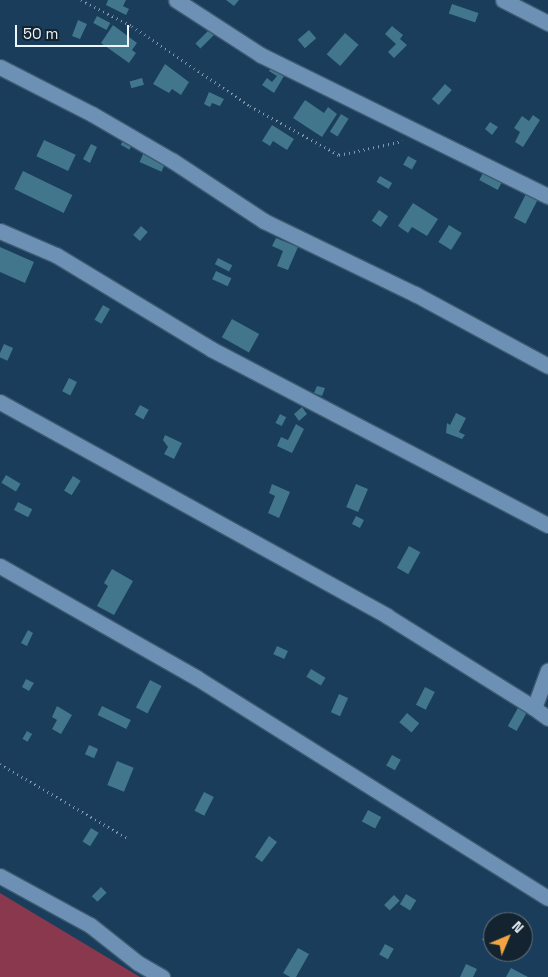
<!DOCTYPE html>
<style>
body{margin:0}
#map{position:relative;width:548px;height:977px;overflow:hidden;background:#193d5b;font-family:"Space Grotesk",sans-serif}
div>[style]{position:absolute}
[style*='--x']{left:calc(var(--x)*1px);top:calc(var(--y)*1px);width:calc(var(--w)*1px);rotate:calc(var(--a)*1deg)}
.green>*{inset:0;background:#89384d}
.building>*{inset:0;background:#41768c;transform-origin:0 0}
.path>*{height:2.5px;margin-top:-1.25px;transform-origin:0;background:repeating-linear-gradient(90deg,#8298ab 0 1px,transparent 0 5px)}
.roads{filter:drop-shadow(1px 0 #3d5970) drop-shadow(-1px 0 #3d5970) drop-shadow(0 1px #3d5970) drop-shadow(0 -1px #3d5970)}
.minor>*{height:15px;margin:-7.5px;padding:0 7.5px;transform-origin:7.5px;border-radius:7.5px;background:#6c91b4}
span{translate:-50% -50%;white-space:nowrap;text-align:center;line-height:1.15;-webkit-text-stroke:4.5px #132330;paint-order:stroke}
.north{position:absolute;left:483px;top:912px;width:50px;height:50px;box-sizing:border-box;background:#132330;border:1px solid #6a7782;border-radius:50%;rotate:45deg;font-size:14px;font-weight:700;line-height:20px;text-align:center;color:#ecf4fc}
.north::after{content:'';display:block;margin:auto;width:18px;height:22px;background:#f4a344;clip-path:polygon(50% 0,100% 100%,50% 72%,0 100%)}
.scale{position:absolute;left:15px;top:25px;width:114px;height:22px;box-sizing:border-box;border:2px solid #ecf4fc;border-top:0;padding-left:6px;font-size:15px;line-height:18px;white-space:nowrap;color:#ecf4fc;-webkit-text-stroke:4px #132330;paint-order:stroke}
</style>
<div id="map">
<div class="green">
<div style="clip-path:polygon(0 893px,140px 977px,0 977px)"></div>
</div>
<div class="building">
<div style="clip-path:polygon(108px 0,126px 0,123px 6px,129px 9px,126px 15px,106px 5px)"></div>
<div style="clip-path:polygon(226px 0,239px 0,234px 6px)"></div>
<div style="left:452px;top:4px;width:28px;height:10px;rotate:19deg"></div>
<div style="left:97px;top:16px;width:15px;height:8px;rotate:28deg"></div>
<div style="clip-path:polygon(78px 20px,87px 24px,80px 39px,72px 36px)"></div>
<div style="clip-path:polygon(113px 25px,137px 43px,132px 50px,136px 53px,129px 63px,101px 43px)"></div>
<div style="clip-path:polygon(392px 26px,403px 35px,400px 39px,407px 45px,394px 58px,388px 52px,396px 44px,385px 34px)"></div>
<div style="left:211px;top:28px;width:7px;height:22px;rotate:45deg"></div>
<div style="left:309px;top:30px;width:11px;height:15px;rotate:49deg"></div>
<div style="left:345px;top:33px;width:18px;height:28px;rotate:41deg"></div>
<div style="clip-path:polygon(274px 63px,287px 71px,274px 93px,262px 85px,267px 78px,272px 82px,277px 76px,269px 71px)"></div>
<div style="clip-path:polygon(165px 64px,189px 82px,181px 95px,172px 89px,169px 93px,153px 84px)"></div>
<div style="left:142px;top:78px;width:7px;height:13px;rotate:74deg"></div>
<div style="left:445px;top:84px;width:9px;height:20px;rotate:41deg"></div>
<div style="clip-path:polygon(209px 92px,224px 99px,220px 106px,212px 103px,210px 107px,204px 104px)"></div>
<div style="clip-path:polygon(305px 100px,324px 113px,328px 107px,337px 114px,322px 137px,293px 118px)"></div>
<div style="left:341px;top:114px;width:9px;height:21px;rotate:32deg"></div>
<div style="clip-path:polygon(533px 115px,540px 120px,523px 147px,515px 142px,520px 132px,514px 128px,522px 116px,529px 121px)"></div>
<div style="clip-path:polygon(490px 122px,498px 127px,492px 135px,485px 129px)"></div>
<div style="clip-path:polygon(272px 125px,294px 139px,287px 150px,273px 141px,270px 146px,262px 141px)"></div>
<div style="left:125px;top:137px;width:10px;height:9px;rotate:29deg"></div>
<div style="left:44px;top:140px;width:35px;height:18px;rotate:25deg"></div>
<div style="clip-path:polygon(91px 144px,97px 147px,90px 163px,83px 159px)"></div>
<div style="left:144px;top:152px;width:24px;height:11px;rotate:24deg"></div>
<div style="left:408px;top:156px;width:10px;height:10px;rotate:29deg"></div>
<div style="left:23px;top:171px;width:55px;height:20px;rotate:26deg"></div>
<div style="left:483px;top:173px;width:21px;height:8px;rotate:28deg"></div>
<div style="left:380px;top:176px;width:14px;height:7px;rotate:30deg"></div>
<div style="left:527px;top:192px;width:13px;height:29px;rotate:27deg"></div>
<div style="clip-path:polygon(413px 203px,438px 219px,427px 236px,412px 227px,408px 233px,398px 226px)"></div>
<div style="left:379px;top:210px;width:11px;height:13px;rotate:34deg"></div>
<div style="left:449px;top:225px;width:15px;height:20px;rotate:32deg"></div>
<div style="left:141px;top:226px;width:9px;height:12px;rotate:41deg"></div>
<div style="clip-path:polygon(276px 238px,298px 247px,288px 270px,277px 266px,283px 251px,272px 246px)"></div>
<div style="clip-path:polygon(0 247px,34px 262px,25px 283px,0 272px)"></div>
<div style="left:218px;top:258px;width:16px;height:7px;rotate:27deg"></div>
<div style="left:216px;top:271px;width:17px;height:9px;rotate:25deg"></div>
<div style="left:103px;top:305px;width:8px;height:17px;rotate:30deg"></div>
<div style="left:232px;top:319px;width:31px;height:21px;rotate:29deg"></div>
<div style="left:4px;top:344px;width:10px;height:14px;rotate:24deg"></div>
<div style="left:69px;top:378px;width:9px;height:15px;rotate:27deg"></div>
<div style="clip-path:polygon(317px 386px,325px 388px,322px 396px,314px 393px)"></div>
<div style="left:140px;top:405px;width:10px;height:11px;rotate:29deg"></div>
<div style="clip-path:polygon(302px 407px,307px 414px,299px 421px,294px 414px)"></div>
<div style="clip-path:polygon(456px 413px,466px 418px,459px 432px,465px 435px,462px 439px,446px 433px,447px 423px,450px 425px)"></div>
<div style="left:280px;top:414px;width:7px;height:10px;rotate:27deg"></div>
<div style="clip-path:polygon(296px 424px,304px 429px,292px 453px,277px 446px,281px 437px,288px 440px)"></div>
<div style="clip-path:polygon(165px 435px,182px 443px,174px 459px,164px 454px,168px 447px,163px 440px)"></div>
<div style="left:6px;top:475px;width:17px;height:9px;rotate:31deg"></div>
<div style="left:73px;top:476px;width:9px;height:17px;rotate:32deg"></div>
<div style="clip-path:polygon(272px 484px,290px 492px,279px 518px,268px 513px,275px 496px,269px 493px)"></div>
<div style="left:356px;top:484px;width:13px;height:25px;rotate:23deg"></div>
<div style="left:18px;top:502px;width:16px;height:9px;rotate:27deg"></div>
<div style="left:356px;top:516px;width:9px;height:9px;rotate:27deg"></div>
<div style="left:409px;top:546px;width:13px;height:25px;rotate:29deg"></div>
<div style="clip-path:polygon(112px 569px,133px 581px,114px 615px,97px 606px,108px 586px,104px 583px)"></div>
<div style="clip-path:polygon(28px 630px,33px 633px,27px 646px,21px 643px)"></div>
<div style="left:277px;top:646px;width:12px;height:9px;rotate:24deg"></div>
<div style="left:311px;top:669px;width:17px;height:9px;rotate:31deg"></div>
<div style="clip-path:polygon(26px 679px,34px 683px,29px 691px,22px 687px)"></div>
<div style="left:150px;top:680px;width:13px;height:31px;rotate:27deg"></div>
<div style="left:425px;top:687px;width:11px;height:20px;rotate:27deg"></div>
<div style="left:339px;top:694px;width:10px;height:20px;rotate:24deg"></div>
<div style="clip-path:polygon(57px 706px,72px 715px,61px 734px,52px 729px,57px 720px,52px 717px)"></div>
<div style="left:102px;top:706px;width:32px;height:10px;rotate:26deg"></div>
<div style="left:519px;top:706px;width:10px;height:23px;rotate:29deg"></div>
<div style="left:407px;top:713px;width:16px;height:12px;rotate:40deg"></div>
<div style="left:27px;top:731px;width:6px;height:9px;rotate:31deg"></div>
<div style="left:89px;top:745px;width:10px;height:10px;rotate:24deg"></div>
<div style="left:392px;top:755px;width:10px;height:12px;rotate:29deg"></div>
<div style="left:117px;top:761px;width:18px;height:26px;rotate:22deg"></div>
<div style="left:204px;top:792px;width:11px;height:21px;rotate:27deg"></div>
<div style="left:368px;top:810px;width:15px;height:13px;rotate:28deg"></div>
<div style="left:91px;top:828px;width:9px;height:16px;rotate:32deg"></div>
<div style="clip-path:polygon(269px 836px,277px 842px,262px 862px,255px 857px)"></div>
<div style="left:101px;top:887px;width:8px;height:13px;rotate:45deg"></div>
<div style="left:406px;top:894px;width:12px;height:12px;rotate:31deg"></div>
<div style="left:394px;top:895px;width:8px;height:14px;rotate:45deg"></div>
<div style="clip-path:polygon(491px 923px,493px 940px,491px 944px,482px 940px)"></div>
<div style="left:385px;top:944px;width:10px;height:12px;rotate:29deg"></div>
<div style="clip-path:polygon(298px 948px,309px 954px,296px 977px,290px 977px,283px 973px)"></div>
<div style="clip-path:polygon(466px 964px,477px 969px,473px 977px,460px 977px)"></div>
<div style="clip-path:polygon(511px 968px,528px 977px,506px 977px)"></div>
</div>
<div class="path">
<div style="--x:81;--y:0;--w:57;--a:27"></div>
<div style="--x:132;--y:26;--w:143;--a:34.1"></div>
<div style="--x:250;--y:106;--w:102;--a:28.8"></div>
<div style="--x:339;--y:155;--w:65;--a:-12.5"></div>
<div style="--x:0;--y:764;--w:149;--a:30.2"></div>
</div>
<div class="roads">
<div class="minor">
<div style="--x:176;--y:0;--w:101;--a:32.9"></div>
<div style="--x:261;--y:55;--w:320;--a:26.2"></div>
<div style="--x:503;--y:0;--w:51;--a:27.1"></div>
<div style="--x:0;--y:67;--w:103;--a:27.1"></div>
<div style="--x:92;--y:114;--w:94;--a:30.1"></div>
<div style="--x:173;--y:161;--w:109;--a:33.4"></div>
<div style="--x:264;--y:221;--w:168;--a:25.8"></div>
<div style="--x:415;--y:294;--w:151;--a:28.4"></div>
<div style="--x:0;--y:231;--w:61;--a:23.2"></div>
<div style="--x:56;--y:255;--w:181;--a:31.2"></div>
<div style="--x:211;--y:349;--w:380;--a:27.6"></div>
<div style="--x:0;--y:402;--w:442;--a:28.9"></div>
<div style="--x:387;--y:616;--w:173;--a:32"></div>
<div style="--x:534;--y:708;--w:40;--a:-69.8"></div>
<div style="--x:0;--y:566;--w:227;--a:29.6"></div>
<div style="--x:197;--y:678;--w:414;--a:32.1"></div>
<div style="--x:534;--y:708;--w:17;--a:36"></div>
<div style="--x:0;--y:876;--w:102;--a:28.6"></div>
<div style="--x:90;--y:925;--w:61;--a:38.4"></div>
<div style="--x:138;--y:963;--w:28;--a:30"></div>
</div>
</div>
<div class="north">N</div>
<div class="scale">50 m</div>
</div>
